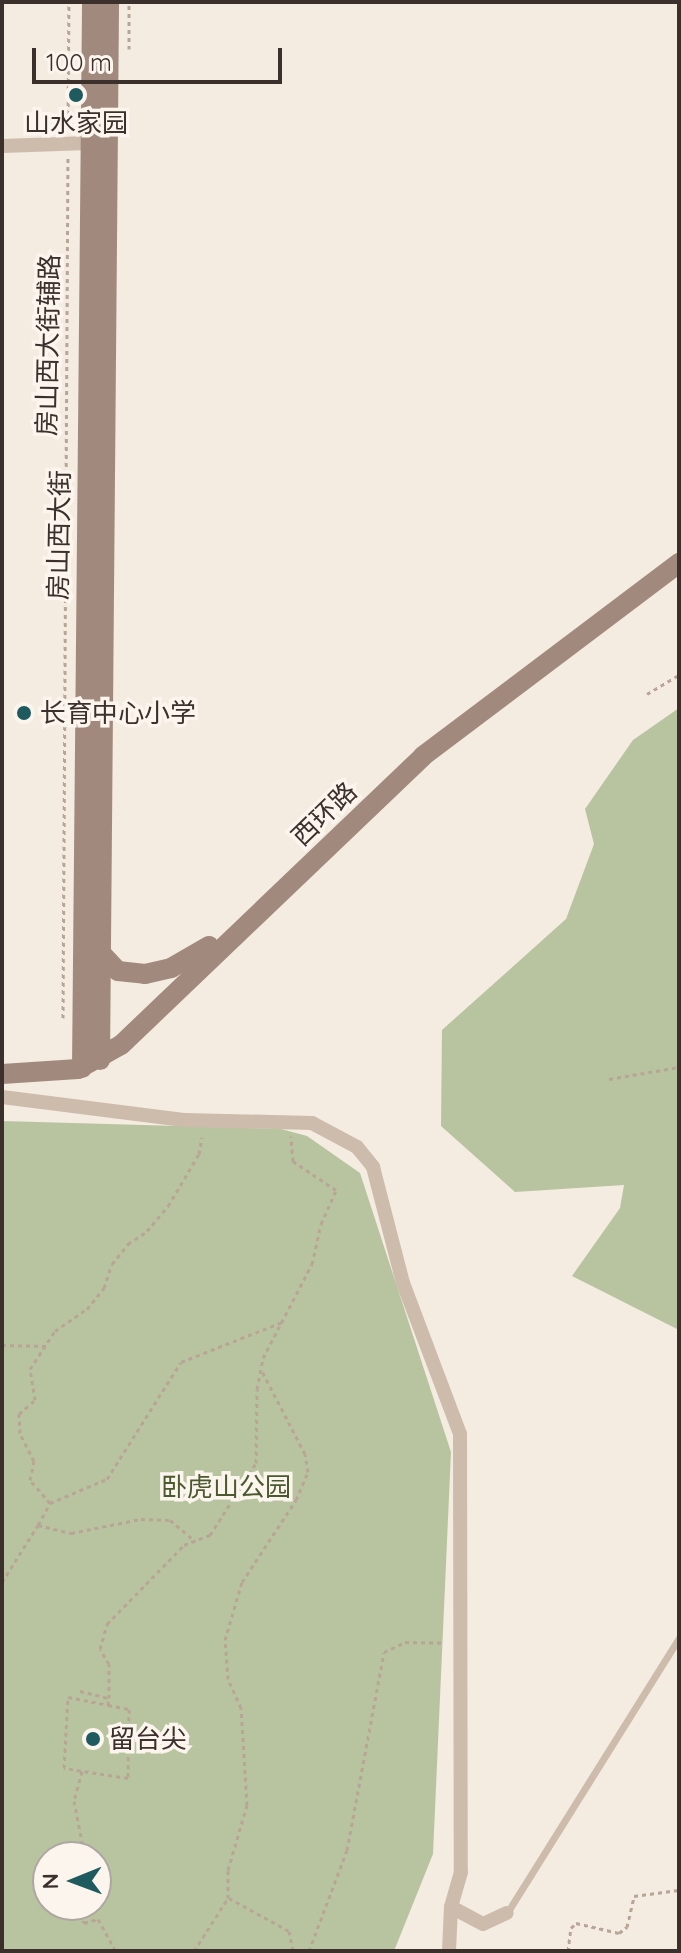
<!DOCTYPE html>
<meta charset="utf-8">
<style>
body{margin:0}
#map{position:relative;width:681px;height:1953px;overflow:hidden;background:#f4ebe1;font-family:Quicksand,"Noto Sans SC",sans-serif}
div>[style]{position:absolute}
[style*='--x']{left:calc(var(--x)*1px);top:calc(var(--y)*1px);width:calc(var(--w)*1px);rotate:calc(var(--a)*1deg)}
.green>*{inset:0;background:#b8c4a0}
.path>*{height:3px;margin-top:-1.5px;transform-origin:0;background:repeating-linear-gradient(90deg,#b9a596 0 4px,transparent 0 8px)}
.service>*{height:7px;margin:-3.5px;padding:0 3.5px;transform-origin:3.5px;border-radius:3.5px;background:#cdbbac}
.minor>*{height:14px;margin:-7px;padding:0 7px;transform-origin:7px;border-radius:7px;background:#cdbbac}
.secondary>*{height:20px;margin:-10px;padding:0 10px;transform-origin:10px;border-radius:10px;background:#a18a7d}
.dots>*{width:22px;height:22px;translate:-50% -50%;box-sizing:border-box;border:4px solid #fbf5ee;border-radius:50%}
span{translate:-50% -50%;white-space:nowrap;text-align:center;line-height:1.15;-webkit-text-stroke:7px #fbf5ee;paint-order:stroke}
.poi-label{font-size:26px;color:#3b302b}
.left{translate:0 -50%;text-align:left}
.street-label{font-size:26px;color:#3b302b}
.park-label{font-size:26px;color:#4a5a2e}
.frame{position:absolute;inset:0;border:4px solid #3b302b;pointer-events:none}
.north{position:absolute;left:32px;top:1841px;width:80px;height:80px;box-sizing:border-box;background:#fbf5ee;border:2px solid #aea6a0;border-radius:50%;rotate:269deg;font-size:22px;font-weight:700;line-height:32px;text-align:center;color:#3b302b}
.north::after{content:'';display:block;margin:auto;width:28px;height:36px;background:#1f5a5e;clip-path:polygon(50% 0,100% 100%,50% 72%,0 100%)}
.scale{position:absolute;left:32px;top:48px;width:250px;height:36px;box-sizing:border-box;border:4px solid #3b302b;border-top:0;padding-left:10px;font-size:24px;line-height:28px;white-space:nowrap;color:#3b302b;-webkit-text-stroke:6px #fbf5ee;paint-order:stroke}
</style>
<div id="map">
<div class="green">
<div style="clip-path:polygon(679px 708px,679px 1330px,572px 1276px,620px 1208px,624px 1185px,515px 1192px,441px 1126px,442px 1030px,566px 919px,594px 844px,585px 809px,633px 740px)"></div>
<div style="clip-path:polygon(evenodd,2px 1121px,281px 1129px,307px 1136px,360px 1173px,451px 1452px,433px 1854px,394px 1951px,2px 1951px,2px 1121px,48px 1857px,96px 1857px,96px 1905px,48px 1905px,48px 1857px)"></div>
</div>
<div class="path">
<div style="--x:129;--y:49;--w:47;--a:-90"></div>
<div style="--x:68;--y:130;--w:128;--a:-89.6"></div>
<div style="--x:647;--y:694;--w:37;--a:-31"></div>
<div style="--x:63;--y:1018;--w:860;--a:-89.67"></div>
<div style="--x:609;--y:1079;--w:71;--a:-9.7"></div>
<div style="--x:2;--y:1345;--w:44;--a:1.3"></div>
<div style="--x:50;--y:1503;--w:30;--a:-131"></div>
<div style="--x:30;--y:1480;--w:19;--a:-78"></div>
<div style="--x:34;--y:1461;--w:31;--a:-117"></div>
<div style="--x:20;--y:1433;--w:19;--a:-93"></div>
<div style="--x:19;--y:1414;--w:21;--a:-41"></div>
<div style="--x:35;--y:1400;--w:31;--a:-99"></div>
<div style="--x:30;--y:1369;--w:45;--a:-56.7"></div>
<div style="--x:55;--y:1331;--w:39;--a:-35"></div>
<div style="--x:87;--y:1309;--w:27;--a:-51"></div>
<div style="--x:104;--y:1288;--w:25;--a:-72"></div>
<div style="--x:112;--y:1264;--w:26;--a:-51"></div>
<div style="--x:128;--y:1244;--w:23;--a:-34"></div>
<div style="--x:147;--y:1231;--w:33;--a:-50"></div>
<div style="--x:168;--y:1206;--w:61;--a:-59.2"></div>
<div style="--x:199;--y:1154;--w:17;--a:-80"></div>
<div style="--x:38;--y:1525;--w:25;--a:-61"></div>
<div style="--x:50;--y:1503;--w:62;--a:-22.8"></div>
<div style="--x:107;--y:1479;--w:138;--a:-57.7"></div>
<div style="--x:181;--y:1362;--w:112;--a:-21.5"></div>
<div style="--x:2;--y:1582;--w:67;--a:-57.7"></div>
<div style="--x:38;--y:1525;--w:34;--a:14"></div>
<div style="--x:71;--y:1533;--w:71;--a:-11.3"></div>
<div style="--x:141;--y:1519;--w:29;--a:2"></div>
<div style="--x:170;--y:1520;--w:33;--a:40"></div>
<div style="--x:80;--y:1691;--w:30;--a:14"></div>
<div style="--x:109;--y:1698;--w:34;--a:-90"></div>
<div style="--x:109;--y:1664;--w:17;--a:-121"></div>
<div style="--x:100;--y:1649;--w:26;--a:-74"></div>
<div style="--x:107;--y:1624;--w:110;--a:-45.7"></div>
<div style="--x:184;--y:1545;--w:28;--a:-21"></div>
<div style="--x:210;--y:1535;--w:85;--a:-57.4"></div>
<div style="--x:256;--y:1463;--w:74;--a:-89.2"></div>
<div style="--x:257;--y:1389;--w:32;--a:-79"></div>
<div style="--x:263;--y:1358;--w:106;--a:-62.5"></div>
<div style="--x:312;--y:1264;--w:41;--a:-77.3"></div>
<div style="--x:321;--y:1224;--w:37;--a:-66"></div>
<div style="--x:336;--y:1190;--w:52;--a:-146"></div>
<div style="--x:293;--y:1161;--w:25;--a:-95"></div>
<div style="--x:108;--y:1705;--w:21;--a:11"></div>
<div style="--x:129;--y:1709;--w:69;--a:90.8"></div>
<div style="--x:128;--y:1778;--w:65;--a:-171.1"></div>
<div style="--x:64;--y:1768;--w:71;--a:-86.8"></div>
<div style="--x:68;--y:1697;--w:41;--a:11.3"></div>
<div style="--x:108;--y:1705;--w:7;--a:-82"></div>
<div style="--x:82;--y:1771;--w:31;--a:105"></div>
<div style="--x:74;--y:1801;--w:57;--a:78.9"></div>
<div style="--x:229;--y:1898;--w:68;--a:28.8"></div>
<div style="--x:289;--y:1931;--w:20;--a:79"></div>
<div style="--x:81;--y:1905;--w:18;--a:81"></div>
<div style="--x:84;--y:1923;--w:15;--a:-16"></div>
<div style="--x:98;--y:1919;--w:37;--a:61"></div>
<div style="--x:194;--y:1951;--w:63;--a:-57.3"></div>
<div style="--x:228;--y:1898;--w:28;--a:-90"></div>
<div style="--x:228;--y:1870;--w:68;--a:-73.7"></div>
<div style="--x:247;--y:1805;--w:97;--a:-93.5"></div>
<div style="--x:241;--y:1708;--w:32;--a:-114"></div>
<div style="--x:228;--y:1679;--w:39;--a:-94"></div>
<div style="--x:225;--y:1640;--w:60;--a:-73.7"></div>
<div style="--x:242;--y:1582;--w:98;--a:-56.6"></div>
<div style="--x:296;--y:1500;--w:30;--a:-67"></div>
<div style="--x:308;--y:1472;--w:18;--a:-99"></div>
<div style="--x:305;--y:1454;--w:96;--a:-117.4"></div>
<div style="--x:309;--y:1951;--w:108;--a:-69.4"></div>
<div style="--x:347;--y:1850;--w:201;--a:-79.4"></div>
<div style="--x:384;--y:1652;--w:23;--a:-25"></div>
<div style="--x:405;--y:1642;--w:39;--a:1"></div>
<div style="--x:568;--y:1951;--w:23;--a:-83"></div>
<div style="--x:571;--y:1928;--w:7;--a:-45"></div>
<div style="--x:576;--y:1923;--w:44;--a:13.1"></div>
<div style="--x:619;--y:1933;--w:10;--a:-37"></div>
<div style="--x:627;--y:1927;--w:32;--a:-77"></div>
<div style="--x:634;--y:1896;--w:45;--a:-7.6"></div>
</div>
<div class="service">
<div style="--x:507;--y:1913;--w:324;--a:-58"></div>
</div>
<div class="minor">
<div style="--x:2;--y:146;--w:87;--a:-2"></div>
<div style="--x:2;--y:1097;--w:183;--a:7.2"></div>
<div style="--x:184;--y:1120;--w:128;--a:1.3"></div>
<div style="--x:312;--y:1123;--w:51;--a:28.1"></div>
<div style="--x:357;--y:1147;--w:26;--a:51"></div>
<div style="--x:373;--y:1167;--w:120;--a:75.5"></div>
<div style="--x:403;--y:1283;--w:161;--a:69.3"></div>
<div style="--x:460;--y:1434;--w:438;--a:89.9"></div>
<div style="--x:461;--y:1872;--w:36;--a:106"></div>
<div style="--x:451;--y:1907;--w:44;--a:92.6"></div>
<div style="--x:451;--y:1907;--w:36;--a:28"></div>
<div style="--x:483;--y:1924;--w:26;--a:-25"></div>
</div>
<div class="secondary">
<div style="--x:100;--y:952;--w:26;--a:47"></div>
<div style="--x:118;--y:971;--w:27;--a:6"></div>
<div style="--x:145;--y:974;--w:27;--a:-13"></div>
<div style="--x:171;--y:968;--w:44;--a:-30.1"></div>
<div style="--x:100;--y:1060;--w:1058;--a:-89.51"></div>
<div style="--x:82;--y:1068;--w:1066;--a:-89.46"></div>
<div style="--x:2;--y:1074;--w:76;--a:-3.8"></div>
<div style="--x:78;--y:1069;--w:49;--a:-29.2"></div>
<div style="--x:121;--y:1045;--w:418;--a:-43.7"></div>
<div style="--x:423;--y:756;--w:321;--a:-37"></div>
</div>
<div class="dots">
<div style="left:76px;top:95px;background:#1f5a5e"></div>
<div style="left:24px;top:713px;background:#1f5a5e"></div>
<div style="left:93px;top:1739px;background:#1f5a5e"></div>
</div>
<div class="poi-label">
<span style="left:76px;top:123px">山水家园</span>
<span class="left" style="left:40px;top:713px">长育中心小学</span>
<span class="left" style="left:109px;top:1739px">留台尖</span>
</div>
<div class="street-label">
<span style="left:48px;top:345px;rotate:-89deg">房山西大街辅路</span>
<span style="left:59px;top:535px;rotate:-89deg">房山西大街</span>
<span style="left:324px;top:814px;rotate:-44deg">西环路</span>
</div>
<div class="park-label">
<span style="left:226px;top:1487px">卧虎山公园</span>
</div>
<div class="frame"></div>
<div class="north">N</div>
<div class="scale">100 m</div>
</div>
